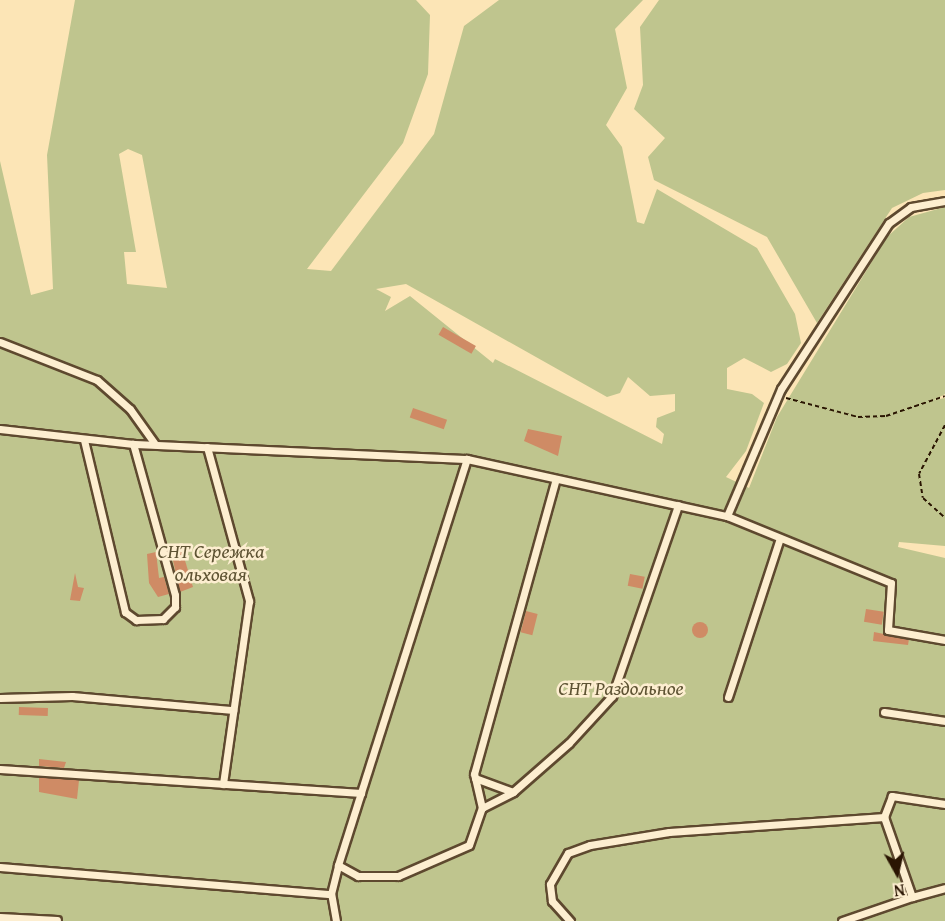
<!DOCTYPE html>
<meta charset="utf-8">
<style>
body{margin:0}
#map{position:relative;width:945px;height:921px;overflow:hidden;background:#fce5b6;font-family:"Gentium Book Plus",serif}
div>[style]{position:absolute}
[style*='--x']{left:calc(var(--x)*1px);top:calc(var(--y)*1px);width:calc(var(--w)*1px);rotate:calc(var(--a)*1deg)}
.green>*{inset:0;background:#bfc58e}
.building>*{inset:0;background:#cf8b65;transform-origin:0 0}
.round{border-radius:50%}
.path>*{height:2px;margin-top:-1px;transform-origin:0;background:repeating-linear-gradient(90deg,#2a1502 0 4.5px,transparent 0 7.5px)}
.roads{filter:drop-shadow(2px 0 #5e492f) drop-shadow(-2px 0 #5e492f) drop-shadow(0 2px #5e492f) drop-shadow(0 -2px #5e492f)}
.service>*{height:7px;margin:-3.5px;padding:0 3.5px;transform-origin:3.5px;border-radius:3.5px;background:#fdeed0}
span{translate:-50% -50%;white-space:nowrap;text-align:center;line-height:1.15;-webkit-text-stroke:5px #fdeed0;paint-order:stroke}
.park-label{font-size:20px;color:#5e5333;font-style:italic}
.north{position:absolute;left:867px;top:843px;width:60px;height:60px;-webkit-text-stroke:4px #fdeed0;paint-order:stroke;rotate:172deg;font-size:16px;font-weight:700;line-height:24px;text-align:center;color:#2a1502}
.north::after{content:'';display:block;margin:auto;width:21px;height:27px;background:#2a1502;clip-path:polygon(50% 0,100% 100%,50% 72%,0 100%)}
</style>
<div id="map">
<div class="green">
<div style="clip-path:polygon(evenodd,75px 0,416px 0,430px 15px,428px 74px,403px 143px,307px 269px,331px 271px,434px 134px,464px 26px,499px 0,643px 0,615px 29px,627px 88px,606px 125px,622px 147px,637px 222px,644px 224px,657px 189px,757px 248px,795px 314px,801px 343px,787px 364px,771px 372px,744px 358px,727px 368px,727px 389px,752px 394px,764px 403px,746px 451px,726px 477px,749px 488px,777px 417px,887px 237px,909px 217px,945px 207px,945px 394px,934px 400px,945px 398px,945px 546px,899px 542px,898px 547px,945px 558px,945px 921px,0 921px,0 161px,31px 295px,53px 289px,47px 155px,75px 0,128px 149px,142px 155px,167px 288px,127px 284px,124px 252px,136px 252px,119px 154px,128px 149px,75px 0,406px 284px,607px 397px,620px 393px,628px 377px,650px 396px,675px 394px,675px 411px,657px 418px,656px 427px,664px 434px,662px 444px,495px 359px,493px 363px,410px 296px,385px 311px,391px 297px,376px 289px,406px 284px)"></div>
<div style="clip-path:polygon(659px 0,945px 0,945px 190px,923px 193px,892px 208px,817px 323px,767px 237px,654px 180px,648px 157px,665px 138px,634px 109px,643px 85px,640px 27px)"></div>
</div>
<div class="building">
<div style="left:443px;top:327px;width:38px;height:9px;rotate:30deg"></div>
<div style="left:413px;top:408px;width:36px;height:10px;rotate:19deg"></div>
<div style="clip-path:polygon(528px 429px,562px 436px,558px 456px,524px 441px)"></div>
<div style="clip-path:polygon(180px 544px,193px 587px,180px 592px,170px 547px)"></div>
<div style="clip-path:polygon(156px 552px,159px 578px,164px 577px,169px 594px,158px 597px,149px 583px,147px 554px)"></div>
<div style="clip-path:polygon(75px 573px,78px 587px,84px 588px,80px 601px,70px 600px)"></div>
<div style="left:630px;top:574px;width:15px;height:12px;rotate:11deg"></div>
<div style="left:866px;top:609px;width:18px;height:13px;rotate:9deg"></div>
<div style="left:526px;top:611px;width:12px;height:22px;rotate:14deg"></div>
<div class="round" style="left:692px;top:622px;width:16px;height:16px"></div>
<div style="clip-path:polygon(874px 632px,909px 639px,908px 645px,873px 641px)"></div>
<div style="left:19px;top:707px;width:29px;height:8px;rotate:2deg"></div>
<div style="clip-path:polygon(39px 759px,66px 762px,64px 768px,39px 766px)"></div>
<div style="clip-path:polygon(39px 777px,79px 780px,77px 799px,39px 792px)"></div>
</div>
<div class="path">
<div style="--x:786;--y:398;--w:74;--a:14.8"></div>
<div style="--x:858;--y:417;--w:28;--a:-2"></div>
<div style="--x:886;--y:416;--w:62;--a:-18.7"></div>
<div style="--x:945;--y:425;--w:55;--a:118"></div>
<div style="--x:919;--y:474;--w:24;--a:81"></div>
<div style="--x:923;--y:498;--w:30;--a:42"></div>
</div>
<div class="roads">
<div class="service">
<div style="--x:0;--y:342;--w:104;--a:21.4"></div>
<div style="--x:97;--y:380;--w:44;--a:41.3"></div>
<div style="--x:130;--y:409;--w:43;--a:54.5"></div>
<div style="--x:0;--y:429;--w:134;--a:6.4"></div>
<div style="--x:133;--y:444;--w:334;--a:2.6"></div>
<div style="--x:467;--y:459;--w:266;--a:12.4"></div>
<div style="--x:727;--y:516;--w:138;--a:-67"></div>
<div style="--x:781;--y:389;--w:198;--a:-57"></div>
<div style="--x:889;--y:223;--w:27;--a:-36"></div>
<div style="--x:911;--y:207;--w:35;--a:-10"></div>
<div style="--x:84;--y:440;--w:177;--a:76.6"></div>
<div style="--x:125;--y:612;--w:14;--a:36"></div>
<div style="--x:136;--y:620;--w:27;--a:-2"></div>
<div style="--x:163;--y:619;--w:17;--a:-45"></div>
<div style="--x:175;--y:607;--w:12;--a:-90"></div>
<div style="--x:175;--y:595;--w:157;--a:-105.5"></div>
<div style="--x:207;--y:447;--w:160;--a:74.7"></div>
<div style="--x:249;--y:601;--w:185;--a:98.1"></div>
<div style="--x:727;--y:516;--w:177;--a:22.2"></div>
<div style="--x:891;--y:583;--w:47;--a:93.7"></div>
<div style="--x:888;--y:630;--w:58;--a:10"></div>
<div style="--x:728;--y:697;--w:167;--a:-71.9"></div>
<div style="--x:0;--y:698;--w:72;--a:-1.6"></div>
<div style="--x:72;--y:696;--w:162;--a:5"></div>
<div style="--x:884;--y:712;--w:62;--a:8.4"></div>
<div style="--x:0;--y:769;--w:362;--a:3.8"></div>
<div style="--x:475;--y:778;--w:40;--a:20.2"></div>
<div style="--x:945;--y:804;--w:54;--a:-171.4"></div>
<div style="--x:892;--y:796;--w:22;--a:111"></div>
<div style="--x:884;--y:817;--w:85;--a:70.7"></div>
<div style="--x:912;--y:897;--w:34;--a:-15"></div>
<div style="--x:482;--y:808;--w:35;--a:-103"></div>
<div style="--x:474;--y:774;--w:306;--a:-74.5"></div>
<div style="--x:338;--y:865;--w:23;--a:29"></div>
<div style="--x:358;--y:876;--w:40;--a:0"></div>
<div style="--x:398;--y:876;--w:77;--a:-23.6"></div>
<div style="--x:469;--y:845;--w:39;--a:-71"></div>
<div style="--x:482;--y:808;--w:35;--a:-27"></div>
<div style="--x:513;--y:792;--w:74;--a:-41.2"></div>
<div style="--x:569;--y:743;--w:64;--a:-47.5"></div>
<div style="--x:612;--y:696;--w:202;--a:-70.9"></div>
<div style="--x:0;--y:867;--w:332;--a:4.7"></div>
<div style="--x:0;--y:917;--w:57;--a:3"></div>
<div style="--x:336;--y:921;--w:27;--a:-100"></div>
<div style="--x:331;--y:894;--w:30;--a:-76"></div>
<div style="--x:338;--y:865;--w:426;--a:-72.4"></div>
<div style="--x:570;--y:921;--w:27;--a:-132"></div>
<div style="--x:552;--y:901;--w:17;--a:-97"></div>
<div style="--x:550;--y:884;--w:36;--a:-60"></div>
<div style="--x:568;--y:853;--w:23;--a:-20"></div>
<div style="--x:590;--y:845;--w:80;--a:-9.3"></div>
<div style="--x:669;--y:832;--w:216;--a:-4"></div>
<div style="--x:842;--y:921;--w:74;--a:-18.9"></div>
</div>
</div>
<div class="park-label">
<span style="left:211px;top:562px">СНТ Сережка<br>ольховая</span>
<span style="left:621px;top:687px">СНТ Раздольное</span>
</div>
<div class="north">N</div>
</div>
